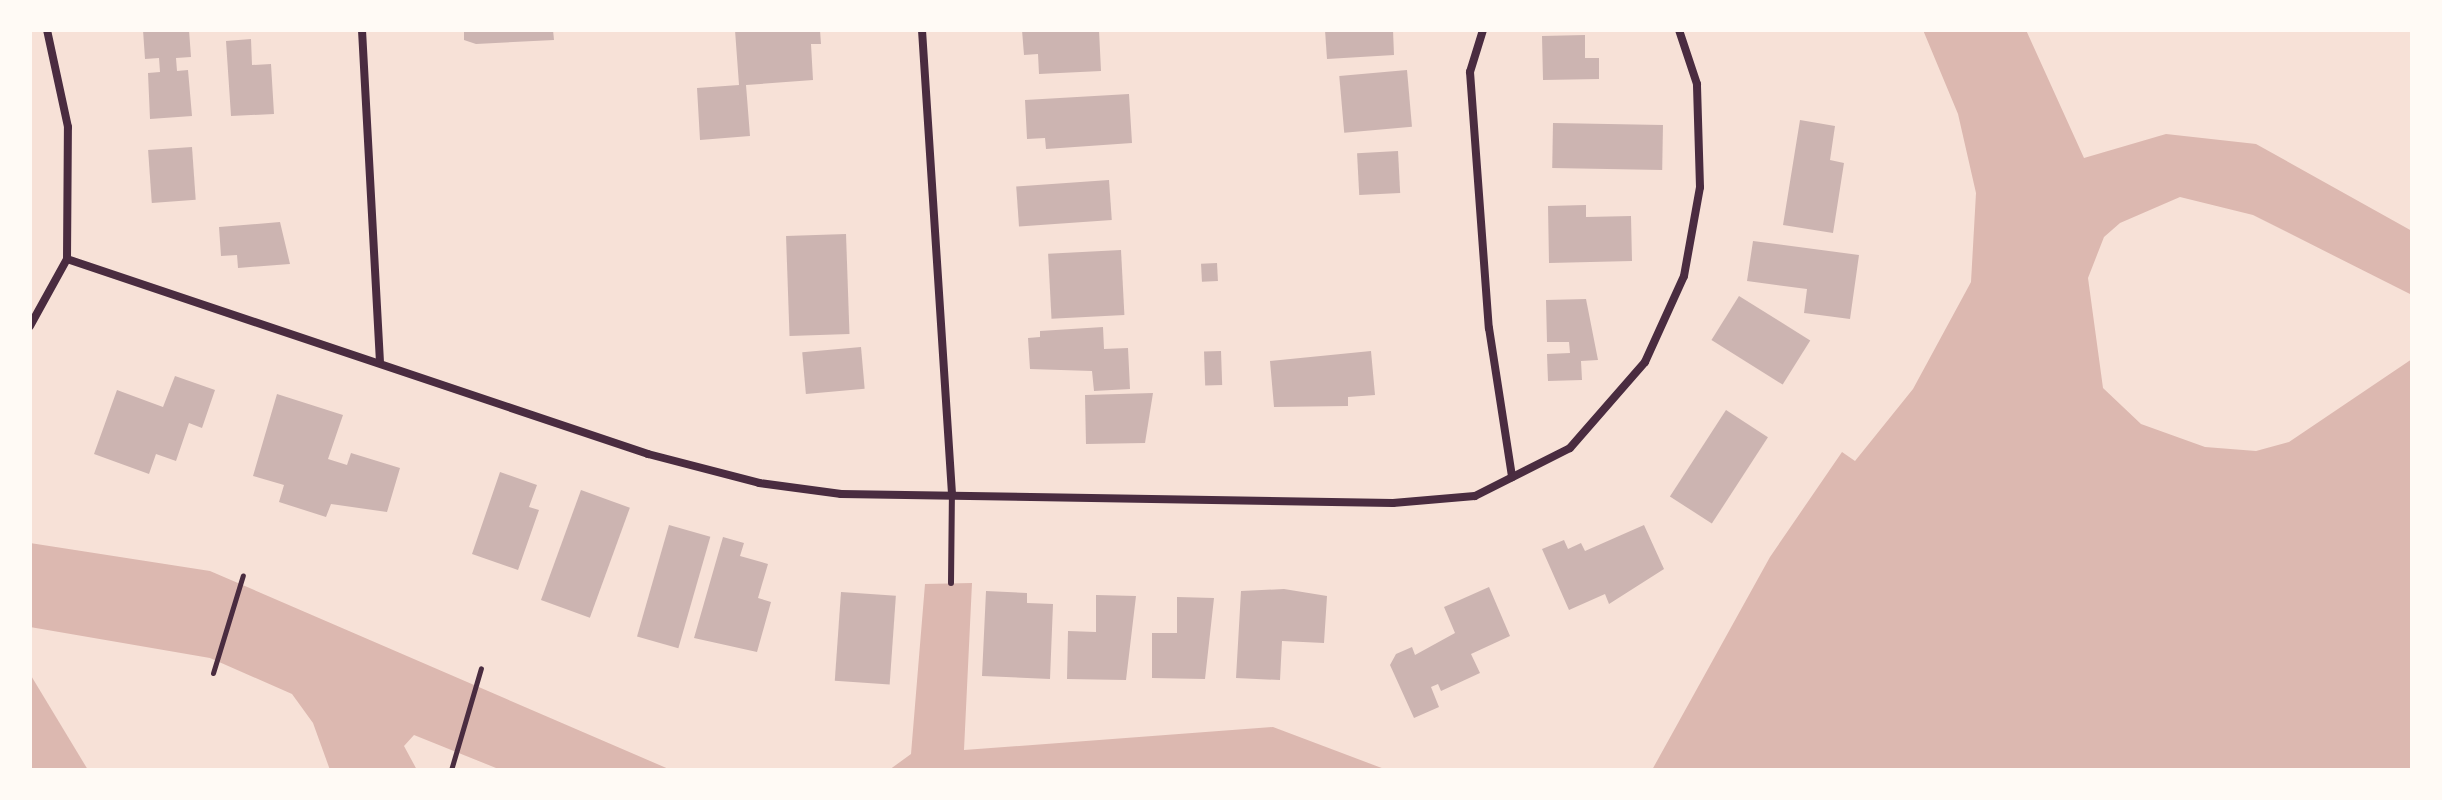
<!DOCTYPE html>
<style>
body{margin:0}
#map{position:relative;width:2442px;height:800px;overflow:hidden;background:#f7e1d7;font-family:Quicksand,sans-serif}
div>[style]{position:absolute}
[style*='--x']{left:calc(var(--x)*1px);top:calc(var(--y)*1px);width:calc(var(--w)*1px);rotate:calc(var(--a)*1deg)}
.water>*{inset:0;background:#dcb8b0}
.building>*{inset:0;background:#ccb4b1;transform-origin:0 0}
.path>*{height:5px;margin:-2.5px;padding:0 2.5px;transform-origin:2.5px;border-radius:2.5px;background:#4a2c40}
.service>*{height:6px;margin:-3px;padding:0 3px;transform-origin:3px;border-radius:3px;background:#4a2c40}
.minor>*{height:8px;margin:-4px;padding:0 4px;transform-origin:4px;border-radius:4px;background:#4a2c40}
span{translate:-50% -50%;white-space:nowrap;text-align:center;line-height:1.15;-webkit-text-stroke:8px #fffaf5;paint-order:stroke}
.frame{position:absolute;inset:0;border:32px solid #fffaf5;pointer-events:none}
</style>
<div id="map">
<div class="water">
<div style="clip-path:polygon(1923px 30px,2026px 30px,2084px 158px,2166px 134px,2256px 144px,2412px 231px,2412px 295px,2253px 215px,2180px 197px,2120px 223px,2104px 237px,2088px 278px,2103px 388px,2141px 424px,2205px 447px,2256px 451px,2289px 442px,2412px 359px,2412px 770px,1652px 770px,1770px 557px,1842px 452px,1855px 461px,1913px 389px,1971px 282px,1976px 193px,1958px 114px)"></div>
<div style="clip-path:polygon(30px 543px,210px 571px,671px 770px,501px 770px,414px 735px,404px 746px,417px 770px,330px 770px,313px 723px,292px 694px,210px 658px,30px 627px)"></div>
<div style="clip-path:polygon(972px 583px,964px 750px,1273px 727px,1387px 770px,889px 770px,911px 754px,925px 584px)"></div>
<div style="clip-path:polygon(30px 674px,88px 770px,30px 770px)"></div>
</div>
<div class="building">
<div style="clip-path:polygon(143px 30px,189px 30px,191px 57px,176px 58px,177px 71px,188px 70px,192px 116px,150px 119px,148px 73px,160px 72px,159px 58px,145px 59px)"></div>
<div style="clip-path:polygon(464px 30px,553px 30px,554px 40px,476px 44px,464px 40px)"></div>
<div style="clip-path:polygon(735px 30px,820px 30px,821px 44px,811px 44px,813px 80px,746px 85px,750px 136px,700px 140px,697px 88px,739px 85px)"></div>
<div style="clip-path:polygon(1022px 30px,1099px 30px,1101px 71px,1039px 74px,1038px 54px,1024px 55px)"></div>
<div style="clip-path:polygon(1325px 30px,1393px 30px,1394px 55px,1327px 59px)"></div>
<div style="clip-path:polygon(1585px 35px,1585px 58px,1599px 58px,1599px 79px,1543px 80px,1542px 36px)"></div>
<div style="clip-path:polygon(251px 39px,252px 65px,271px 64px,274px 114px,231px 116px,226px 41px)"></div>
<div style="left:1407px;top:70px;width:57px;height:68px;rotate:85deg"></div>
<div style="clip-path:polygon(1129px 94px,1132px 143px,1046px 149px,1045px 138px,1027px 139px,1025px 100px)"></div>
<div style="clip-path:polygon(1800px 120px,1835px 126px,1830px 160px,1844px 163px,1833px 233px,1783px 225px)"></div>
<div style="left:1553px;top:123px;width:110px;height:45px;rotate:1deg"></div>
<div style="left:192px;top:147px;width:53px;height:44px;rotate:86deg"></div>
<div style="left:1398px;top:151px;width:42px;height:41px;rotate:87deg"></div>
<div style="left:1109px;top:180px;width:40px;height:93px;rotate:86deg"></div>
<div style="clip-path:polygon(1586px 205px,1586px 217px,1631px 216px,1632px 261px,1549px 263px,1548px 206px)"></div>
<div style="clip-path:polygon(280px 222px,290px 264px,238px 268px,237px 255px,221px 256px,219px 227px)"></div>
<div style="left:846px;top:234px;width:100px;height:60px;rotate:88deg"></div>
<div style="clip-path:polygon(1753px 241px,1859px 255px,1850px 319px,1804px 313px,1807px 289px,1747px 281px)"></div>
<div style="left:1121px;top:250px;width:65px;height:73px;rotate:87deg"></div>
<div style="left:1217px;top:263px;width:18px;height:16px;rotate:87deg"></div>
<div style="left:1739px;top:296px;width:84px;height:52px;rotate:32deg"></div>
<div style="clip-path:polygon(1586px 299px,1598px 360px,1581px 361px,1582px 380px,1548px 381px,1547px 354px,1570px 353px,1569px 342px,1547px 342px,1546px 300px)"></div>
<div style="clip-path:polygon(1103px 327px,1104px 349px,1128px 348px,1130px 389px,1094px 391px,1092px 371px,1030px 369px,1028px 338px,1040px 337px,1040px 331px)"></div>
<div style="left:861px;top:347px;width:42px;height:59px;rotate:85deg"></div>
<div style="left:1221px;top:351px;width:34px;height:17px;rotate:88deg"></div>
<div style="clip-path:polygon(1371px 351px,1375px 395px,1348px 397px,1348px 406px,1274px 407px,1270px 361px)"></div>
<div style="clip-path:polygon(175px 376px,215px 390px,202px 428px,189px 423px,176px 461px,156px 454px,149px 474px,94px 454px,117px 390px,163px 407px)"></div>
<div style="clip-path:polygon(1153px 393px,1145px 443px,1086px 444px,1085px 395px)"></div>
<div style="clip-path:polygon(277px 394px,343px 415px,328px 459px,347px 465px,351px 453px,400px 468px,387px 512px,331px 504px,326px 517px,279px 502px,284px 485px,253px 476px)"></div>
<div style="left:1726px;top:410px;width:50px;height:103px;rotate:33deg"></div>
<div style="clip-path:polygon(500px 472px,537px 485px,529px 507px,539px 510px,518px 570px,472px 554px)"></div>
<div style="left:581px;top:490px;width:52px;height:117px;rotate:20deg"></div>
<div style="left:669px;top:525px;width:43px;height:116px;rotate:16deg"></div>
<div style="clip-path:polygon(1644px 525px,1664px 569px,1609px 604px,1605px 594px,1569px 610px,1542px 549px,1564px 540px,1568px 549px,1581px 543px,1585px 551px)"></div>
<div style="clip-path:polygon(723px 537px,744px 543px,740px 556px,768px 564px,758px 598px,771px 602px,757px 652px,694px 638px)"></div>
<div style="clip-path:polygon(1489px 587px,1510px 636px,1471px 654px,1480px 673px,1441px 691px,1438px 684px,1431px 687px,1439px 707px,1414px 718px,1390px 665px,1396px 654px,1412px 647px,1415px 655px,1455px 633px,1444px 607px)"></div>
<div style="clip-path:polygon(1284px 589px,1327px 596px,1324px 643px,1282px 641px,1280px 680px,1236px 678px,1241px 591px)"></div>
<div style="clip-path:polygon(986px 591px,1027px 593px,1027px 603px,1053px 604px,1050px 679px,982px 676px)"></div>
<div style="left:841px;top:592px;width:55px;height:89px;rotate:4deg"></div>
<div style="clip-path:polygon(1096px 595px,1136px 596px,1126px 680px,1067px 679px,1068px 631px,1096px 632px)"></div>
<div style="clip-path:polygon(1177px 597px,1214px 598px,1205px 679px,1152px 678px,1152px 633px,1177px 633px)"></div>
</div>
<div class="path">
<div style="--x:213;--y:673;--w:102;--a:-73"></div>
<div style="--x:451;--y:770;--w:106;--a:-73.6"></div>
</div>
<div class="service">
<div style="--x:951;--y:583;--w:90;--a:-89.4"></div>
</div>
<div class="minor">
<div style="--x:362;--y:30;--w:331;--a:86.9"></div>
<div style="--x:922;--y:30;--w:464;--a:86.3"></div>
<div style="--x:1483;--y:30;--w:44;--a:107.2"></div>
<div style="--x:1470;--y:72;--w:257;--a:85.8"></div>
<div style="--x:1489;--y:328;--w:151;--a:81.2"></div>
<div style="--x:67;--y:259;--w:613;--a:18.55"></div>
<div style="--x:648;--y:454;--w:115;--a:14.6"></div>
<div style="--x:759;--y:483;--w:83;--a:7.6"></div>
<div style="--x:841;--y:494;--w:552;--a:0.93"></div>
<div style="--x:1393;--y:503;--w:82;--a:-4.9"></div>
<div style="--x:1475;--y:496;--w:106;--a:-26.8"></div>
<div style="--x:1570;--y:448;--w:114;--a:-48.9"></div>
<div style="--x:1645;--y:362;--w:94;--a:-65.6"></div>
<div style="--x:1684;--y:276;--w:90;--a:-79.8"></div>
<div style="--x:1700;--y:187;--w:103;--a:-91.7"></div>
<div style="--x:1697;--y:84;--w:57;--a:-108.4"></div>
<div style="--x:30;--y:326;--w:77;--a:-61.1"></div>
<div style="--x:67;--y:259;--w:132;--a:-89.6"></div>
<div style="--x:68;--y:127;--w:99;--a:-102.2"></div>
</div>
<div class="frame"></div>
</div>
